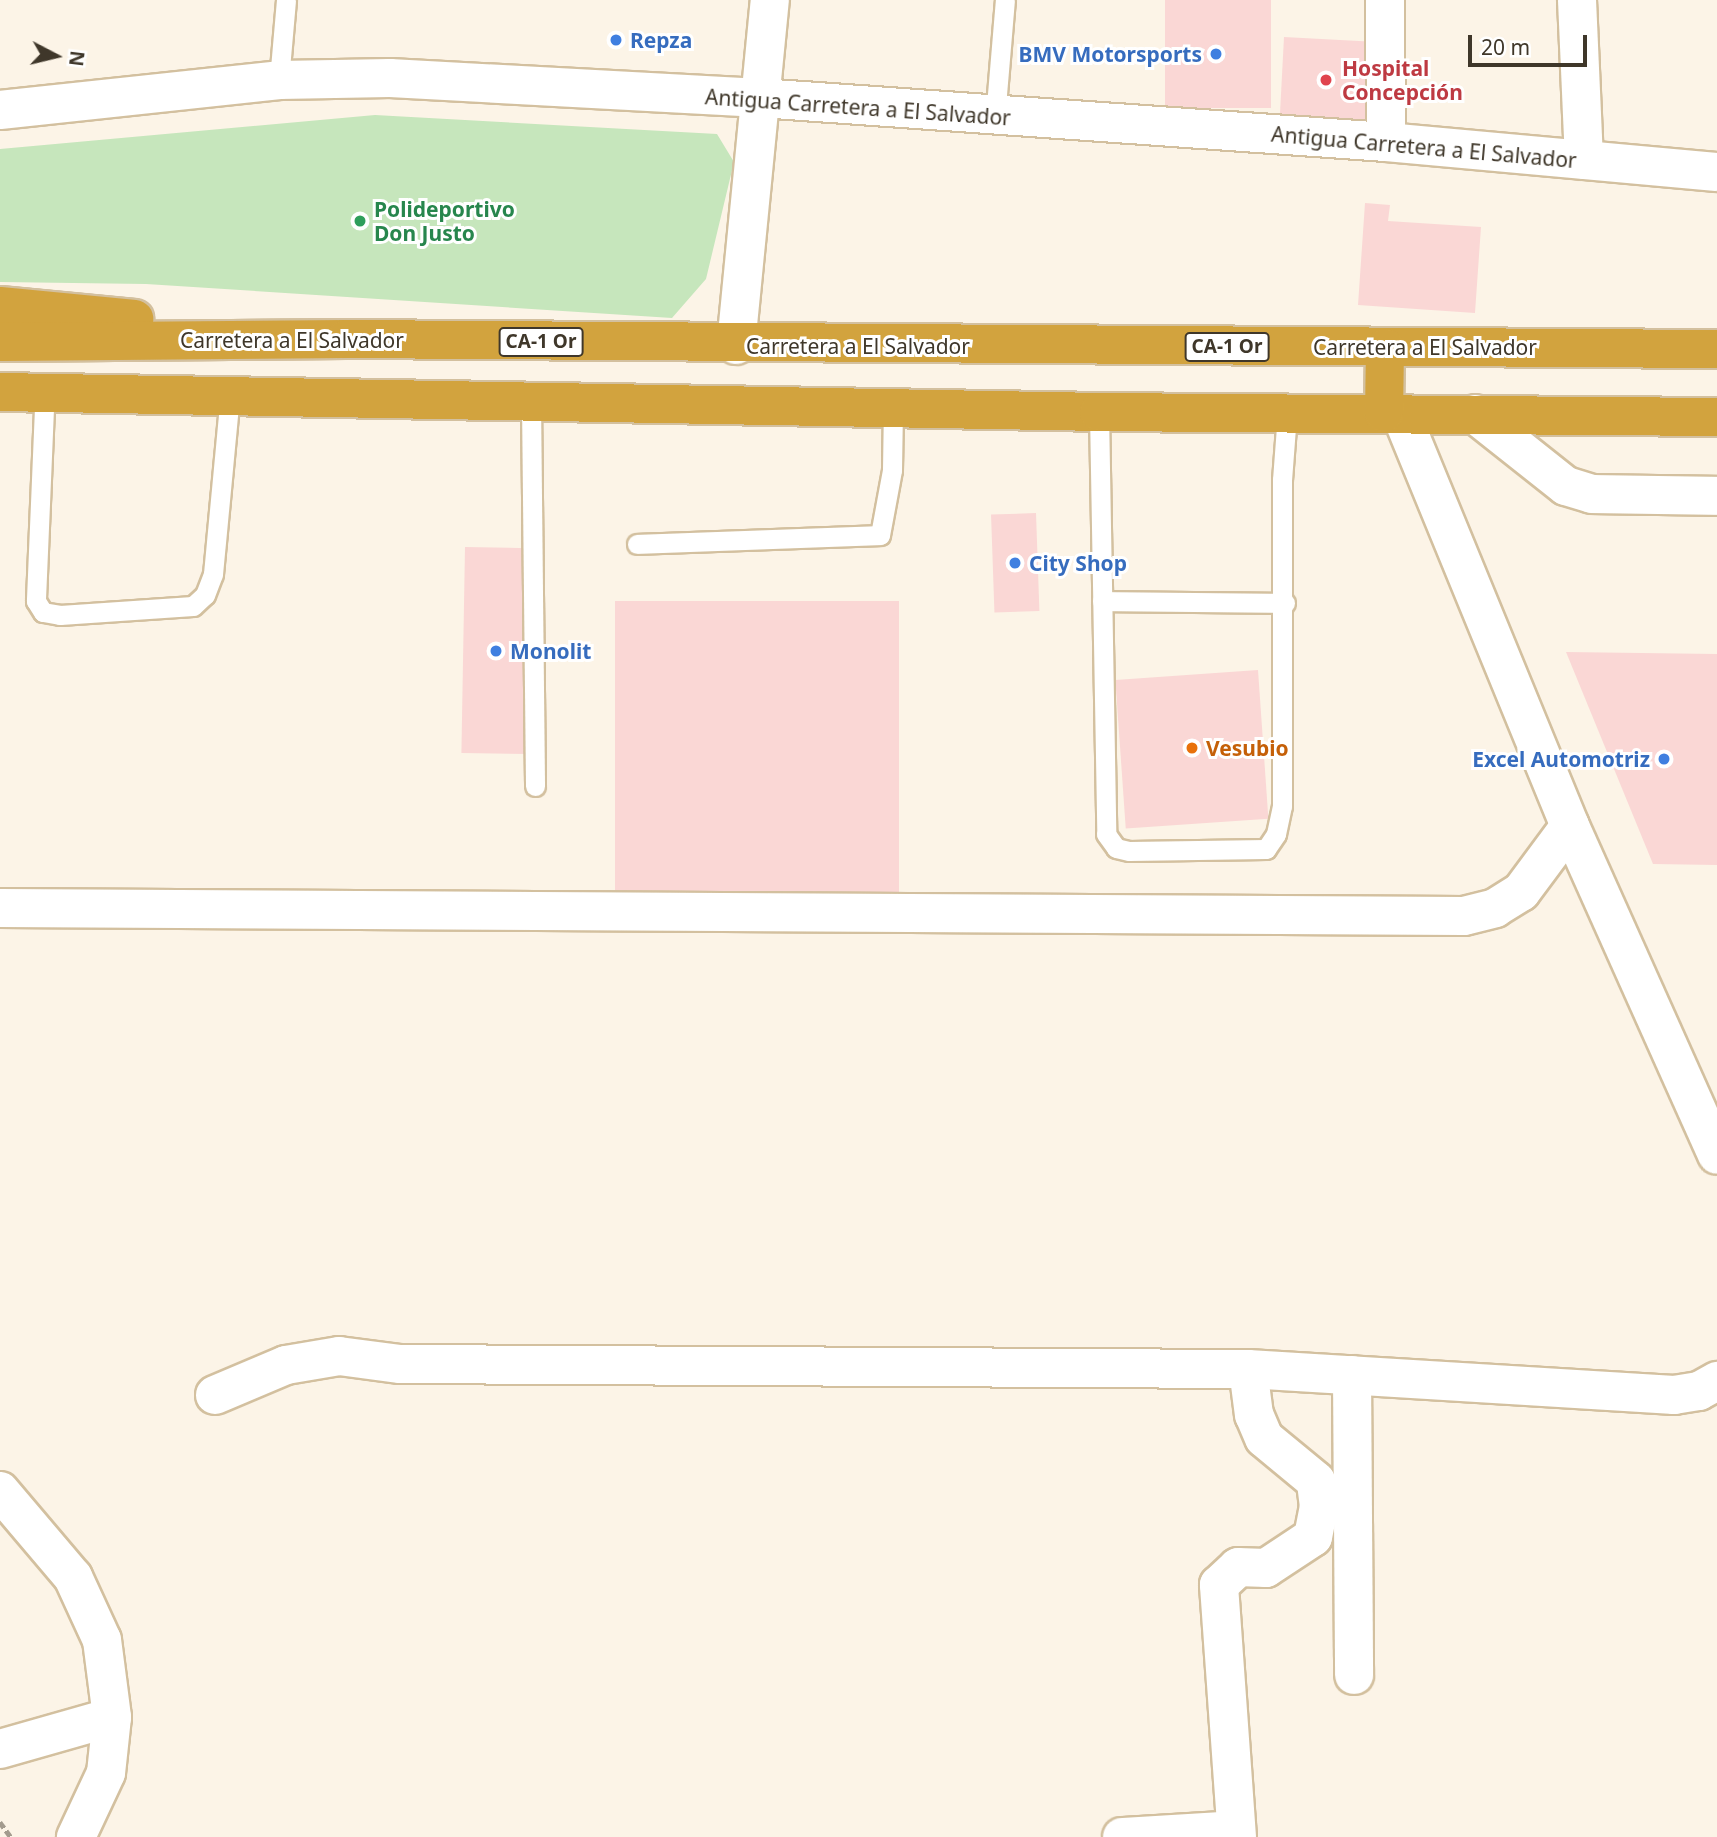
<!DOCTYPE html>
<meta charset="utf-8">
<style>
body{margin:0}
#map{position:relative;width:1717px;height:1837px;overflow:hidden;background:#fcf4e7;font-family:"Noto Sans",sans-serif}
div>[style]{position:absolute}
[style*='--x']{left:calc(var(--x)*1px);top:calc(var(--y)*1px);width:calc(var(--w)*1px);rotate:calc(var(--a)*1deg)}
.green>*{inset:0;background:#c6e6bc}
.building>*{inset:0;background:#fad7d5;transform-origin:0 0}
.path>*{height:4.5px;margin-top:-2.25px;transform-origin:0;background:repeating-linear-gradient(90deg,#a39b8e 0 7px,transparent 0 10.5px)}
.roads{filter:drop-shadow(2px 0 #d3c09f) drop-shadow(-2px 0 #d3c09f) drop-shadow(0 2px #d3c09f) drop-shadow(0 -2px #d3c09f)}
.lane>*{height:19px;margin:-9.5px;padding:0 9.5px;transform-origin:9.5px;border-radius:9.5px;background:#fff}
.street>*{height:38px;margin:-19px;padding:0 19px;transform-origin:19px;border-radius:19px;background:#fff}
.secondary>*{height:38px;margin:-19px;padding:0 19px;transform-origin:19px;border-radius:19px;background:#fff}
.highway>*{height:38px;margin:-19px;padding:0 19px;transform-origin:19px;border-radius:19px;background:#d2a33e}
.dots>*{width:19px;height:19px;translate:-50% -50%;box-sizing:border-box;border:4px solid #fff;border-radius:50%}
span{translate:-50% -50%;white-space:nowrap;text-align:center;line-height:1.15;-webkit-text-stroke:6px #fff;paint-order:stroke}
.shield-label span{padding:2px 5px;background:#fff;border:2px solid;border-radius:5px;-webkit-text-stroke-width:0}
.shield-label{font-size:19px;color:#3f372a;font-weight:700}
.shop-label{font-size:21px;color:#366cbe;font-weight:700}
.left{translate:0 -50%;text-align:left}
.right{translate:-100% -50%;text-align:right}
.health-label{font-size:21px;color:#be3a42;font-weight:700}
.street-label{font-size:21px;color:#3f372a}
.leisure-label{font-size:21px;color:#27864d;font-weight:700}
.food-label{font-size:21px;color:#c56008;font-weight:700}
.north{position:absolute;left:21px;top:21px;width:70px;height:70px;-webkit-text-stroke:5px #fff;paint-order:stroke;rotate:97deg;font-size:19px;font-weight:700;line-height:28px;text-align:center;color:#3f372a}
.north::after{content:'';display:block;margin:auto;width:24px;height:32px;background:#3f372a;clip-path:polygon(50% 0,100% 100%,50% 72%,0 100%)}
.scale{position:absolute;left:1468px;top:35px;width:119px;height:32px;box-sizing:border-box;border:4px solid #3f372a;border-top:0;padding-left:9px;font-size:21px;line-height:24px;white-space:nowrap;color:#3f372a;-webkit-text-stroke:5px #fff;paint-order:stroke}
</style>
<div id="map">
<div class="green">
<div style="clip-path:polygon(375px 115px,717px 134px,734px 162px,706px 279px,672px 318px,146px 284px,0 282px,0 149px)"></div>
</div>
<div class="building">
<div style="left:1165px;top:0;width:106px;height:108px"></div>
<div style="left:1284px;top:37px;width:89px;height:81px;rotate:3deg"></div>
<div style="clip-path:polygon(1365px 203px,1390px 205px,1388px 221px,1481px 227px,1475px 313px,1358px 305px)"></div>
<div style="left:1036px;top:513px;width:98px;height:45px;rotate:88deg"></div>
<div style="left:465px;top:547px;width:66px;height:206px;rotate:1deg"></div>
<div style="left:899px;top:601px;width:306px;height:284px;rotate:90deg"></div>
<div style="clip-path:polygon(1566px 652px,1717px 654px,1717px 865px,1653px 864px)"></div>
<div style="left:1258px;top:670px;width:149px;height:143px;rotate:86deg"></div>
</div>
<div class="path">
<div style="--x:0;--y:1822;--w:19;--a:54"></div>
</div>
<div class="roads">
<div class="lane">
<div style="--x:279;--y:80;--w:80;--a:-85"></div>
<div style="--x:995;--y:118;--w:118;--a:-85.2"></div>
<div style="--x:531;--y:401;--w:385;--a:89.4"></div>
<div style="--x:44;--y:408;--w:193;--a:92.4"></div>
<div style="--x:36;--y:601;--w:13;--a:58"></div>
<div style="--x:43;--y:612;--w:17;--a:10"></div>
<div style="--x:60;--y:615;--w:133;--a:-3.9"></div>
<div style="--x:193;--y:606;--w:16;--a:-43"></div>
<div style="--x:205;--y:595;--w:22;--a:-69"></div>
<div style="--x:213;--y:574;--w:182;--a:-84.6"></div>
<div style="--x:1099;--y:412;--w:422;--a:89"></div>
<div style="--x:1106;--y:834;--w:17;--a:54"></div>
<div style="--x:1116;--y:848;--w:13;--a:13"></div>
<div style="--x:1129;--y:851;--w:137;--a:-0.8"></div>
<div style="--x:1266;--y:849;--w:18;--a:-56"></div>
<div style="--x:1276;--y:834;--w:29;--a:-78"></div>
<div style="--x:1282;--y:806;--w:326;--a:-90"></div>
<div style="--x:1282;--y:480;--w:67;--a:-85.7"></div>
<div style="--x:637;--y:544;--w:243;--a:-2.1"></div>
<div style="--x:880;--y:535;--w:66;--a:-79.5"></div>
<div style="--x:892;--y:470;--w:62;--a:-89.1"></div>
<div style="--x:1102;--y:601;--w:183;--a:0.6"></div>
</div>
<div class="street">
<div style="--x:1385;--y:0;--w:142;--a:89.6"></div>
<div style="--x:1577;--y:0;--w:160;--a:87.5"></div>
<div style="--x:736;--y:345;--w:347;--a:-84.4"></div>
<div style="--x:1401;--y:414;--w:445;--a:67.7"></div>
<div style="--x:1570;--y:826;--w:360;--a:65.9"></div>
<div style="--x:1475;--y:414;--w:116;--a:38.4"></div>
<div style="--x:1566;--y:486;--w:27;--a:17"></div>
<div style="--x:1592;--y:494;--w:125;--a:0.9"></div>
<div style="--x:0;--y:908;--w:1464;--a:0.31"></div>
<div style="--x:1464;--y:916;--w:32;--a:-14"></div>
<div style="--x:1495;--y:908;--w:31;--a:-32"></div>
<div style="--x:1521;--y:892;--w:82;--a:-53.4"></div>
<div style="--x:1352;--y:1375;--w:300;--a:89.6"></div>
<div style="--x:215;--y:1395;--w:77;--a:-22.9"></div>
<div style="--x:286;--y:1365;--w:54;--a:-9.6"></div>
<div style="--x:339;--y:1356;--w:62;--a:7.5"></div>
<div style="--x:400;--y:1364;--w:848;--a:0.34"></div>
<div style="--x:1248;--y:1369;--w:427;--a:3.5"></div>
<div style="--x:1674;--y:1395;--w:25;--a:-9"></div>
<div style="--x:1699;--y:1391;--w:21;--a:-29"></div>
<div style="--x:0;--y:1491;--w:113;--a:49.7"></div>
<div style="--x:73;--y:1577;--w:69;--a:65.3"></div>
<div style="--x:102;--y:1640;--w:78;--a:82.6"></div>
<div style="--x:112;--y:1717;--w:56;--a:96.1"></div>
<div style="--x:106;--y:1773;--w:71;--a:115.1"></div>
<div style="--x:0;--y:1749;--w:116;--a:-15.9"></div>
<div style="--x:1122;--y:1837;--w:114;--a:-3.5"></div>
<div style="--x:1237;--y:1837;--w:253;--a:-94.1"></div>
<div style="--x:1219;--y:1585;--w:26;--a:-43"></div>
<div style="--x:1238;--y:1567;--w:28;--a:2"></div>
<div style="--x:1266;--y:1568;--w:56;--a:-33.4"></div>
<div style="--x:1313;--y:1537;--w:31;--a:-79"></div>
<div style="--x:1319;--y:1507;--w:26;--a:-97"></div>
<div style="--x:1316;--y:1481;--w:67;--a:-140.4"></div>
<div style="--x:1264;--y:1438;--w:25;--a:-113"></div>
<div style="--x:1254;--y:1415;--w:46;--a:-97.4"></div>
</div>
<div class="secondary">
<div style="--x:0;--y:110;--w:281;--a:-6.1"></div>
<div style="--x:279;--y:80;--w:111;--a:-1"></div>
<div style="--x:390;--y:78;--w:371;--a:3.1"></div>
<div style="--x:760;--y:98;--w:628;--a:4.02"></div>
<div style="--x:1386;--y:142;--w:332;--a:5.2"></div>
</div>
<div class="highway">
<div style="--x:0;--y:306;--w:135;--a:5.5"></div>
<div style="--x:0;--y:342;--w:346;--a:-0.5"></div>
<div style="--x:346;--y:339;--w:1371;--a:0.42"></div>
<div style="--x:0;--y:392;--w:1099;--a:1.04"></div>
<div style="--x:1099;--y:412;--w:618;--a:0.46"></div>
<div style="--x:1384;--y:413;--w:65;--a:-89.1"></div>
</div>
</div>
<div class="dots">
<div style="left:616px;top:40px;background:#3f7fe0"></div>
<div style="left:1216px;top:54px;background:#3f7fe0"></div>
<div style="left:1326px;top:80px;background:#e0444e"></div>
<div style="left:360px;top:221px;background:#2e9e5b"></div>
<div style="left:1015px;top:563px;background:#3f7fe0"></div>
<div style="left:496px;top:651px;background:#3f7fe0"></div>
<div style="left:1192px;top:748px;background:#e8710a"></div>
<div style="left:1664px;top:759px;background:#3f7fe0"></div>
</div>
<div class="shield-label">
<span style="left:541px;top:342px">CA-1 Or</span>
<span style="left:1227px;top:347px">CA-1 Or</span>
</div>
<div class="shop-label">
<span class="left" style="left:630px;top:40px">Repza</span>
<span class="right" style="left:1202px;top:54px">BMV Motorsports</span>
<span class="left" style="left:1029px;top:563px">City Shop</span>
<span class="left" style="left:510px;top:651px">Monolit</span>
<span class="right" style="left:1650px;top:759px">Excel Automotriz</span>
</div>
<div class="health-label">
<span class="left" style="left:1342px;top:80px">Hospital<br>Concepción</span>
</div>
<div class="street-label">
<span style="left:858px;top:107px;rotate:4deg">Antigua Carretera a El Salvador</span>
<span style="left:1424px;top:147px;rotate:5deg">Antigua Carretera a El Salvador</span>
<span style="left:292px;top:340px">Carretera a El Salvador</span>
<span style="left:858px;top:346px">Carretera a El Salvador</span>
<span style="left:1425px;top:347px">Carretera a El Salvador</span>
</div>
<div class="leisure-label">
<span class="left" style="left:374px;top:221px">Polideportivo<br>Don Justo</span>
</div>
<div class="food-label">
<span class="left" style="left:1206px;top:748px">Vesubio</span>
</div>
<div class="north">N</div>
<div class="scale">20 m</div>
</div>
